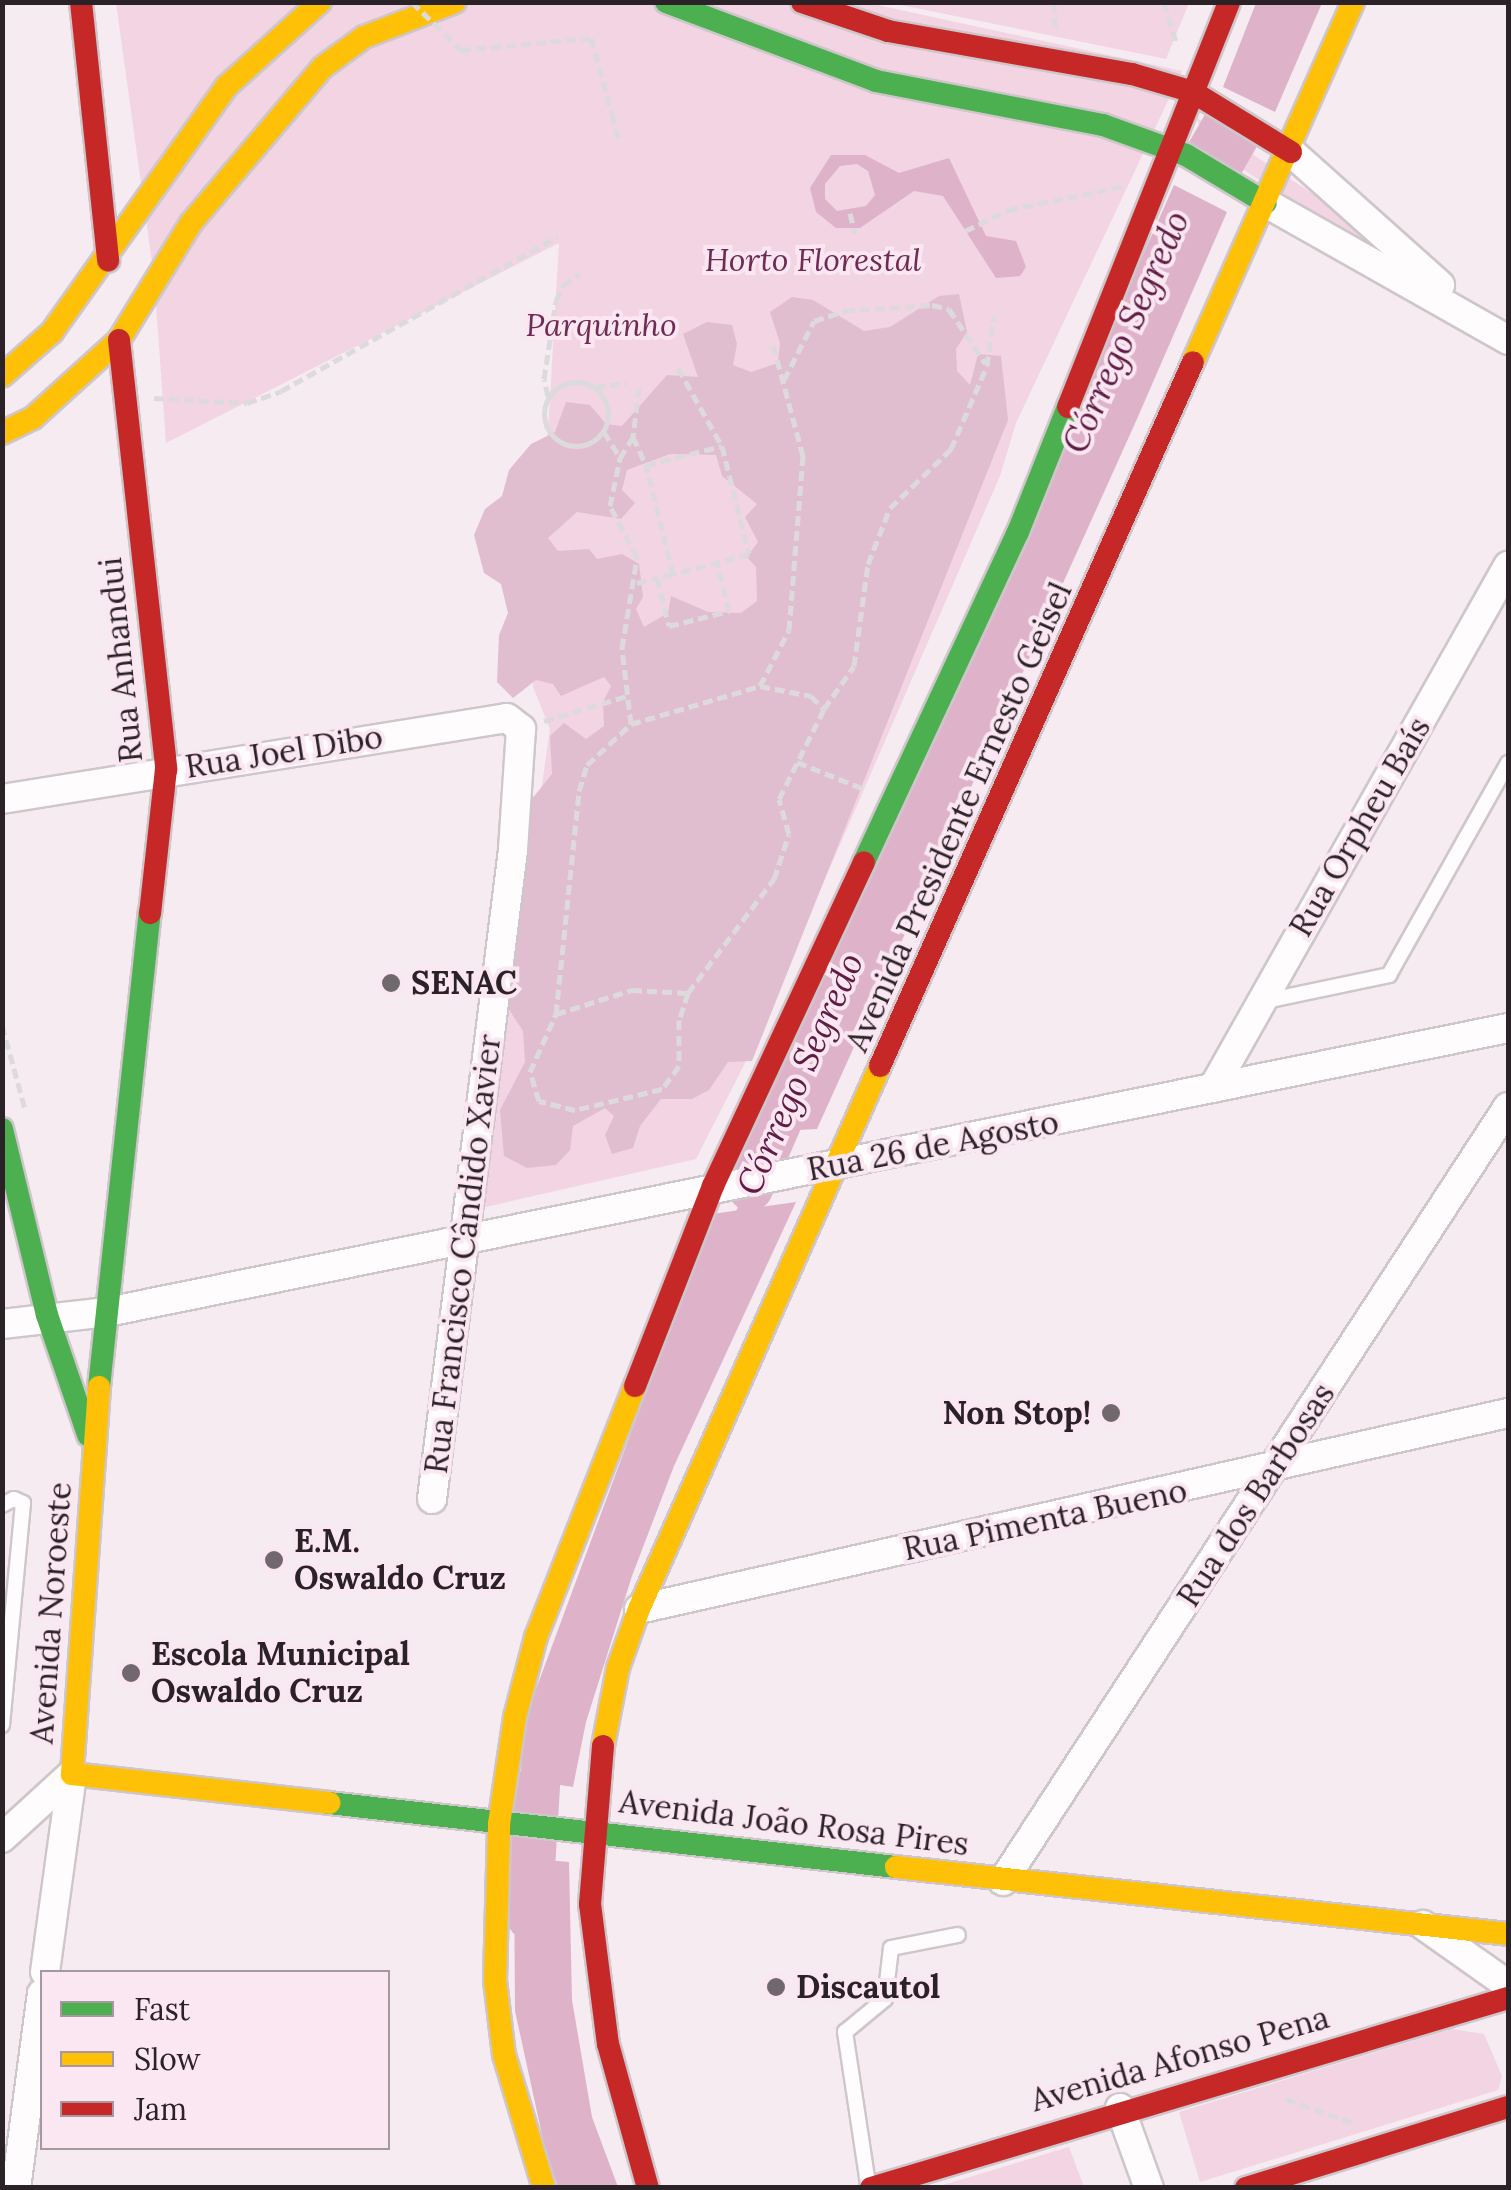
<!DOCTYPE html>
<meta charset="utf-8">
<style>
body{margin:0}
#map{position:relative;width:1511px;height:2190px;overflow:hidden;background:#f6ebf1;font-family:Lora,serif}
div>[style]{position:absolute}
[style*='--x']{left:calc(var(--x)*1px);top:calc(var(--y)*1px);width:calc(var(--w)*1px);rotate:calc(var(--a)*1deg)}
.green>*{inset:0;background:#f2d4e3}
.forest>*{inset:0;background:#e1bdd0}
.water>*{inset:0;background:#deb3ca;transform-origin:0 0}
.stream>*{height:8px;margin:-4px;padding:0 4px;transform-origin:4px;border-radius:4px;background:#deb3ca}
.river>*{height:45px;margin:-22.5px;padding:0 22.5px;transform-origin:22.5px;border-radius:22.5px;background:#deb3ca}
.path>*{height:5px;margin-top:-2.5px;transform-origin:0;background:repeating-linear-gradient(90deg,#dddadc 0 10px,transparent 0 15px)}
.path>.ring{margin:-2.5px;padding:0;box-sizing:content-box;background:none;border:5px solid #dddadc;border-radius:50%}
.roads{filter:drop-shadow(2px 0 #cec6ca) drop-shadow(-2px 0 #cec6ca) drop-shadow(0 2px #cec6ca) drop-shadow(0 -2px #cec6ca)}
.lane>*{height:14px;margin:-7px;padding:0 7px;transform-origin:7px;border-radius:7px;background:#fefcfd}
.street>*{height:28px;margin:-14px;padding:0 14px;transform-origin:14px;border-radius:14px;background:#fefcfd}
.fast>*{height:22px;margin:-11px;padding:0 11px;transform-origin:11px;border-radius:11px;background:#4caf50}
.slow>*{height:22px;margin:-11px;padding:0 11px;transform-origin:11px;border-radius:11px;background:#ffc107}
.jam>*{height:22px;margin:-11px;padding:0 11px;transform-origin:11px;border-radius:11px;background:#c62828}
.path-bridge>*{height:5px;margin-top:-2.5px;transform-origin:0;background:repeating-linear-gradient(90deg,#dddadc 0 10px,transparent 0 15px)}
.dots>*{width:28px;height:28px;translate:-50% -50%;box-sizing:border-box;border:5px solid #fbe7f1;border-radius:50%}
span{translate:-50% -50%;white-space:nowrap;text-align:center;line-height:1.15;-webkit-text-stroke:8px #fbe7f1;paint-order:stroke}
.park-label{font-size:32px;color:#6f2b54;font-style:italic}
.street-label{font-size:32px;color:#2a2226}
.poi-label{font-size:32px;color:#2a2226;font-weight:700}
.left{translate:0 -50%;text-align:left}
.right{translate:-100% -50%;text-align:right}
.water-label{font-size:35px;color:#5f1c45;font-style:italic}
.frame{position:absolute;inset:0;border:5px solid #2a2226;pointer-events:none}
.legend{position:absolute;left:40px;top:1970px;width:350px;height:180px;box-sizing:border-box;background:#fbe7f1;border:2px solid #a798a0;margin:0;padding:12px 18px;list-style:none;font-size:30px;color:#2a2226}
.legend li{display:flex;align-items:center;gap:20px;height:50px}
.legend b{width:50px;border:2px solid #a798a0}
</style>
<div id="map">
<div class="green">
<div style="clip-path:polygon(116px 3px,868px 3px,1182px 71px,1016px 423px,1000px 476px,747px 1059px,696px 1159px,481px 1208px,550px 729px,533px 687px,559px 243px,166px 443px,154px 277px)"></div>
<div style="clip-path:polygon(891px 3px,1189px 3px,1166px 59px)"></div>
<div style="clip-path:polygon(1197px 118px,1391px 245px,1383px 259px,1205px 145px)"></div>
<div style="clip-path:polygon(1452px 2029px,1484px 2034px,1502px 2076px,1498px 2090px,1200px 2182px,1179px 2112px)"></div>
<div style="clip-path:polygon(1069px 2147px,1084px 2187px,933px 2188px)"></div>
</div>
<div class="forest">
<div style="clip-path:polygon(evenodd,959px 294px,967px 332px,956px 349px,957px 371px,970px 385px,978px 354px,1001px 356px,1008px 420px,752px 1061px,728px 1062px,709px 1090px,692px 1099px,661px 1099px,640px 1126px,633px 1148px,612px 1154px,605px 1135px,614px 1116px,605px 1108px,573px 1126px,570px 1150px,556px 1165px,527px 1168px,504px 1156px,500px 1110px,525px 1062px,523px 1031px,498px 993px,527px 805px,552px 774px,550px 736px,564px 723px,586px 739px,604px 726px,603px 702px,611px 686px,604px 677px,561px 696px,553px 684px,536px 680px,513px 698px,497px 682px,499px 635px,508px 613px,501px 584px,484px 573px,474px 535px,485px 509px,502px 496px,509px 470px,531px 444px,555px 432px,566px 402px,590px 405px,606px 424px,622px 426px,667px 375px,698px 377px,683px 334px,707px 322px,732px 325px,737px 344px,733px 365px,751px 372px,778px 363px,780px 343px,770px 312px,792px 297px,813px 300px,864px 331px,890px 327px,939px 296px,959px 294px,670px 454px,716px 455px,722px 476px,757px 504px,745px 517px,758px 542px,747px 557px,756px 567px,757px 601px,741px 613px,708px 612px,671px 596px,668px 613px,644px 627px,636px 609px,643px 597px,639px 564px,622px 554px,597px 559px,589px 549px,558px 551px,548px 538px,577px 512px,621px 519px,635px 503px,622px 490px,627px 470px,670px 454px)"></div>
</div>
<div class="water">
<div style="clip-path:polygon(1256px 3px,1322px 3px,1275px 112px,1223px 87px)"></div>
<div style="left:1211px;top:104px;width:61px;height:55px;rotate:30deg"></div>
<div style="clip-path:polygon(evenodd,831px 155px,865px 155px,899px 173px,949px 158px,986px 236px,1016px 241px,1026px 267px,1020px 276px,996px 278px,943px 196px,914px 191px,860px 228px,836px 228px,816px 212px,810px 188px,831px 155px,857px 164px,868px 171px,875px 195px,866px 206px,837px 211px,825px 199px,825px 184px,840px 166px,857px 164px)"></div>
<div style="clip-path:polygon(1174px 185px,1227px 212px,1137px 419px,817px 1129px,762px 1132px,790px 1051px)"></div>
<div style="clip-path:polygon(796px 1202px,674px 1466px,632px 1576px,586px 1722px,573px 1787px,521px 1779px,522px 1727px,712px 1214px)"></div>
<div style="clip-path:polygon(514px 1857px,569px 1862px,572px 2000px,592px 2117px,618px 2187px,558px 2187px,544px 2144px,515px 2011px)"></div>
</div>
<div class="stream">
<div style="--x:738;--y:1217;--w:30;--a:-67"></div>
</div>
<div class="river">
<div style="--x:750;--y:1188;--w:123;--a:-66.6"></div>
<div style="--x:529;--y:1917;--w:132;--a:-86.5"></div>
</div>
<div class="path">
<div style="--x:1054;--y:2;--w:27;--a:88"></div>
<div style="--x:1164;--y:2;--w:42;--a:73.3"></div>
<div style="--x:612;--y:114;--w:25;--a:76"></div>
<div style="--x:850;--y:213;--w:21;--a:76"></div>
<div style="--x:965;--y:231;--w:49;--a:-25.5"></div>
<div style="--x:1009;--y:210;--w:116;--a:-11.9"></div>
<div style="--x:678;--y:368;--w:90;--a:60.6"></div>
<div style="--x:784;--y:380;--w:66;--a:-63"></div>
<div style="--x:814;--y:321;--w:33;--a:-18"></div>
<div style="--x:845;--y:311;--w:87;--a:-3.9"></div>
<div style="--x:932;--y:305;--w:17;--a:13"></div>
<div style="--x:949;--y:309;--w:65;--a:56.3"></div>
<div class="ring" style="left:544px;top:382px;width:59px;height:59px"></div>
<div style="--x:595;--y:387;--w:32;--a:-7"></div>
<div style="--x:639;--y:388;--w:49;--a:97"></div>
<div style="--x:633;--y:437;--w:31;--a:65"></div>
<div style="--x:548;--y:396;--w:17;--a:-103"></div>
<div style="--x:544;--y:379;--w:79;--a:-81.3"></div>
<div style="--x:556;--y:301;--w:17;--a:-66"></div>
<div style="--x:563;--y:285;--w:20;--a:-33"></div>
<div style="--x:154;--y:398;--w:93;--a:3.1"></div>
<div style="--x:247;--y:403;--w:36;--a:-19"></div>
<div style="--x:281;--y:391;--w:317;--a:-29.2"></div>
<div style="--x:604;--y:432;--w:31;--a:58"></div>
<div style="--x:722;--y:446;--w:111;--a:76"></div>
<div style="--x:749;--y:554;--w:79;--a:165.3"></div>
<div style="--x:673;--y:574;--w:112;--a:-103.9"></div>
<div style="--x:646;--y:465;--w:78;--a:-14"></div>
<div style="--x:673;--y:574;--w:16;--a:166"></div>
<div style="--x:657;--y:578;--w:49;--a:76"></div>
<div style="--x:669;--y:626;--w:62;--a:-14"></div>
<div style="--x:729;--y:611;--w:49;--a:-104"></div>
<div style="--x:637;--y:583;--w:21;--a:-14"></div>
<div style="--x:760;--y:686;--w:52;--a:11.1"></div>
<div style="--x:811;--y:696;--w:18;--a:45"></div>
<div style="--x:544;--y:721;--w:87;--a:-16.8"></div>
<div style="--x:631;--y:724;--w:77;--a:-96.8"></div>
<div style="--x:622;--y:648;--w:92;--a:-80.6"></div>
<div style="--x:637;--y:557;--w:58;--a:-117.9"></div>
<div style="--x:610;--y:506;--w:49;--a:-78.2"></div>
<div style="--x:620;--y:458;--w:25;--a:-58"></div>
<div style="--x:797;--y:762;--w:72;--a:21.9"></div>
<div style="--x:688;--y:993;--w:28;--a:108"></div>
<div style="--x:679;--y:1020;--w:46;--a:90"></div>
<div style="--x:679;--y:1066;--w:29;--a:126"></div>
<div style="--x:662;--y:1089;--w:89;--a:166.4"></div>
<div style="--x:575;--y:1110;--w:37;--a:-166"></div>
<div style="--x:539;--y:1101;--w:30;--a:-107"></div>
<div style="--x:530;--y:1072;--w:64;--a:-65.9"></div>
<div style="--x:556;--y:1014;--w:224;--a:-84.1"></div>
<div style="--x:579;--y:791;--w:27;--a:-73"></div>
<div style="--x:587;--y:765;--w:60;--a:-43"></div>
<div style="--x:631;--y:724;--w:134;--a:-16.4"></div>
<div style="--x:760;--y:686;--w:63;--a:-62.6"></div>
<div style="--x:789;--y:630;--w:175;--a:-85.4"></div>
<div style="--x:803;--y:456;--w:115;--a:-105.1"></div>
<div style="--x:556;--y:1014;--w:80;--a:-17.5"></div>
<div style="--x:632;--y:990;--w:56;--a:3.1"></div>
<div style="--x:688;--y:993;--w:143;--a:-53"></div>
<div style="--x:774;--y:879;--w:47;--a:-71.6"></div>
<div style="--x:789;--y:834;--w:36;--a:-106"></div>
<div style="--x:779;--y:799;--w:101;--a:-63.4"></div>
<div style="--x:824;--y:709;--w:52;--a:-55.1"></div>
<div style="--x:854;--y:666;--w:103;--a:-82.2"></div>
<div style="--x:868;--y:564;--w:60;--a:-68.6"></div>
<div style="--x:890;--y:508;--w:85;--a:-44"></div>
<div style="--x:951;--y:449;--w:90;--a:-66.6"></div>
<div style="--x:987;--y:366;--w:50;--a:-82"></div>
<div style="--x:2;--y:1025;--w:87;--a:74.7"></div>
<div style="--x:1286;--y:2099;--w:69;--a:19.5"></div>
</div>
<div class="roads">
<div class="lane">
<div style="--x:1261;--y:1002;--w:131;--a:-11.9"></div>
<div style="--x:1389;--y:975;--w:243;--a:-60.7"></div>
<div style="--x:2;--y:1505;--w:13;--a:-27"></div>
<div style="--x:14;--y:1499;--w:10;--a:24"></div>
<div style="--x:23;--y:1503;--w:223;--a:95.4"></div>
<div style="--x:868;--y:2184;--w:154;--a:-98.6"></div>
<div style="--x:845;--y:2032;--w:52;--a:-39.5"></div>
<div style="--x:885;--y:1999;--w:51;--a:-83.3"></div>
<div style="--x:891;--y:1948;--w:68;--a:-11"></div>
</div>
<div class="street">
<div style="--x:1291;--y:152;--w:200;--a:41.8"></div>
<div style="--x:1266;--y:203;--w:278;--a:29.5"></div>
<div style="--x:2;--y:799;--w:511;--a:-9.11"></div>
<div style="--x:507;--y:718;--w:18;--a:38"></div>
<div style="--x:521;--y:729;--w:121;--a:93.8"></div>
<div style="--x:513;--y:850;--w:654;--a:97.11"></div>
<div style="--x:1213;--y:1088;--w:600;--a:-60.53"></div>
<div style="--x:2;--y:1324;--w:106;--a:-6.5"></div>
<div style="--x:107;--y:1312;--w:1429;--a:-11.46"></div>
<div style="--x:639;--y:1609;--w:891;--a:-12.71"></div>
<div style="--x:2;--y:1838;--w:95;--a:-42.4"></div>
<div style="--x:1003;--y:1881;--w:924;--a:-56.88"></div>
<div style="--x:1423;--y:1925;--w:104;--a:35.2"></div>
<div style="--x:45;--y:1972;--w:200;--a:-82.2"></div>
<div style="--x:1120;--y:2108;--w:85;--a:70.1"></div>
<div style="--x:16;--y:2188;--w:196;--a:-82.4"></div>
</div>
<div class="fast">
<div style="--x:666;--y:2;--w:224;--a:20.6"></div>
<div style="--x:876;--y:81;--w:231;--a:11"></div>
<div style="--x:1103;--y:125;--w:88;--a:19.9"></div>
<div style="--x:1186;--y:155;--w:93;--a:31"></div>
<div style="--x:864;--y:862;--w:364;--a:-65"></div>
<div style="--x:1018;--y:532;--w:135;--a:-68.2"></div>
<div style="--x:2;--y:1129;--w:191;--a:76.4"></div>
<div style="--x:47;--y:1315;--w:127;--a:71.1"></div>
<div style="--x:99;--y:1387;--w:477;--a:-83.9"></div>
<div style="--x:329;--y:1803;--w:571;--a:6.44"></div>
</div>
<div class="slow">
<div style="--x:1193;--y:362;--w:394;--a:-66"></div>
<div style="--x:2;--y:376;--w:67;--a:-41.3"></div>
<div style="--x:52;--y:332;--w:302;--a:-54.6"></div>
<div style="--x:227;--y:86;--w:125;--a:-42.1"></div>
<div style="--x:2;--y:433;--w:34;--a:-26"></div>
<div style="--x:33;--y:418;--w:116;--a:-42.2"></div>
<div style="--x:119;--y:340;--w:137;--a:-58.4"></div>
<div style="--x:191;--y:223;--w:204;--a:-49.8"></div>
<div style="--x:323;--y:67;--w:51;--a:-36.2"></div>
<div style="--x:364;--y:37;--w:97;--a:-21"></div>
<div style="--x:99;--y:1387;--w:388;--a:94"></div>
<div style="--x:72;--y:1774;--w:259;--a:6.4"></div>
<div style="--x:603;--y:1746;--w:79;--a:-79.1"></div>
<div style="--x:618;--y:1668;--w:63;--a:-70.4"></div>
<div style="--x:639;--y:1609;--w:594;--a:-66.07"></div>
<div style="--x:896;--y:1867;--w:616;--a:6.25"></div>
<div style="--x:544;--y:2188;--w:139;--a:-106.7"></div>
<div style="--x:504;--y:2055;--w:75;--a:-96.9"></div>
<div style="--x:495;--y:1981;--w:157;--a:-88.5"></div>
<div style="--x:499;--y:1824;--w:108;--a:-81.5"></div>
<div style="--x:515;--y:1717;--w:83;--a:-75.3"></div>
<div style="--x:536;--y:1637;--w:270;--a:-68.5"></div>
</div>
<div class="jam">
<div style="--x:81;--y:2;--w:260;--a:84"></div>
<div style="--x:802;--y:2;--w:91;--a:18.6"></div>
<div style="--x:888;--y:31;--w:248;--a:10"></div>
<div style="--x:1132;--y:74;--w:64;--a:16.4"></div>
<div style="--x:1193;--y:92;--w:115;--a:31.5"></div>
<div style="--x:119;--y:340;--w:432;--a:83.7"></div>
<div style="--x:166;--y:769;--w:145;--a:96.3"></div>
<div style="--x:1068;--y:407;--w:436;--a:-68.3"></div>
<div style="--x:880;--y:1066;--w:770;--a:-66.03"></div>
<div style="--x:635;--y:1386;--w:215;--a:-68.7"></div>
<div style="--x:713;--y:1186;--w:357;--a:-65"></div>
<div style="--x:603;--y:1746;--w:159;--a:94.7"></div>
<div style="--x:590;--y:1904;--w:141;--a:82.7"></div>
<div style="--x:608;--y:2044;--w:149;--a:74.5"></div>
<div style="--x:871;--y:2188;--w:665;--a:-16.61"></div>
<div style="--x:1246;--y:2188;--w:274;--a:-17.2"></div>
</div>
</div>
<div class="path-bridge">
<div style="--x:412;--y:2;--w:69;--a:44.4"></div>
<div style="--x:461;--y:50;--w:131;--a:-5.3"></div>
<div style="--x:591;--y:38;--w:79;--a:74.6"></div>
</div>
<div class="dots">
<div style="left:391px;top:983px;background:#71686d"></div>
<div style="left:1111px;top:1413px;background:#71686d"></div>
<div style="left:274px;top:1560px;background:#71686d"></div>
<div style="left:131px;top:1673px;background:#71686d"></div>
<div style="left:776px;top:1987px;background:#71686d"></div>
</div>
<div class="park-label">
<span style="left:813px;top:260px">Horto Florestal</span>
<span style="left:601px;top:325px">Parquinho</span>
</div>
<div class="street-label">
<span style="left:121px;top:660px;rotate:-96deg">Rua Anhandui</span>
<span style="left:284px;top:752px;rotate:-9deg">Rua Joel Dibo</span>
<span style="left:959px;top:817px;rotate:-66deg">Avenida Presidente Ernesto Geisel</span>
<span style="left:1360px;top:827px;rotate:-60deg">Rua Orpheu Baís</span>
<span style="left:933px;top:1146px;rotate:-11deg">Rua 26 de Agosto</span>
<span style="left:463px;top:1254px;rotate:-83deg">Rua Francisco Cândido Xavier</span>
<span style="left:1256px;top:1495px;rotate:-57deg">Rua dos Barbosas</span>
<span style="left:1045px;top:1520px;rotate:-12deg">Rua Pimenta Bueno</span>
<span style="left:51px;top:1613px;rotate:-86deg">Avenida Noroeste</span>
<span style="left:794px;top:1823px;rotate:7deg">Avenida João Rosa Pires</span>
<span style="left:1180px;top:2059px;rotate:-16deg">Avenida Afonso Pena</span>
</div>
<div class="poi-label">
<span class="left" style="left:411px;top:983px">SENAC</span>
<span class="right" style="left:1091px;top:1413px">Non Stop!</span>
<span class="left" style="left:294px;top:1560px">E.M.<br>Oswaldo Cruz</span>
<span class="left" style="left:151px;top:1673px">Escola Municipal<br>Oswaldo Cruz</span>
<span class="left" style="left:796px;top:1987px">Discautol</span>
</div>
<div class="water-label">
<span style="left:1126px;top:332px;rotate:-66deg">Córrego Segredo</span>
<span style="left:800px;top:1074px;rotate:-66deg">Córrego Segredo</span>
</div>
<div class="frame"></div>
<ul class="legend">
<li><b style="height:12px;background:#4caf50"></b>Fast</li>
<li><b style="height:12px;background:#ffc107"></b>Slow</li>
<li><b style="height:12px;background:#c62828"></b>Jam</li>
</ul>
</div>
